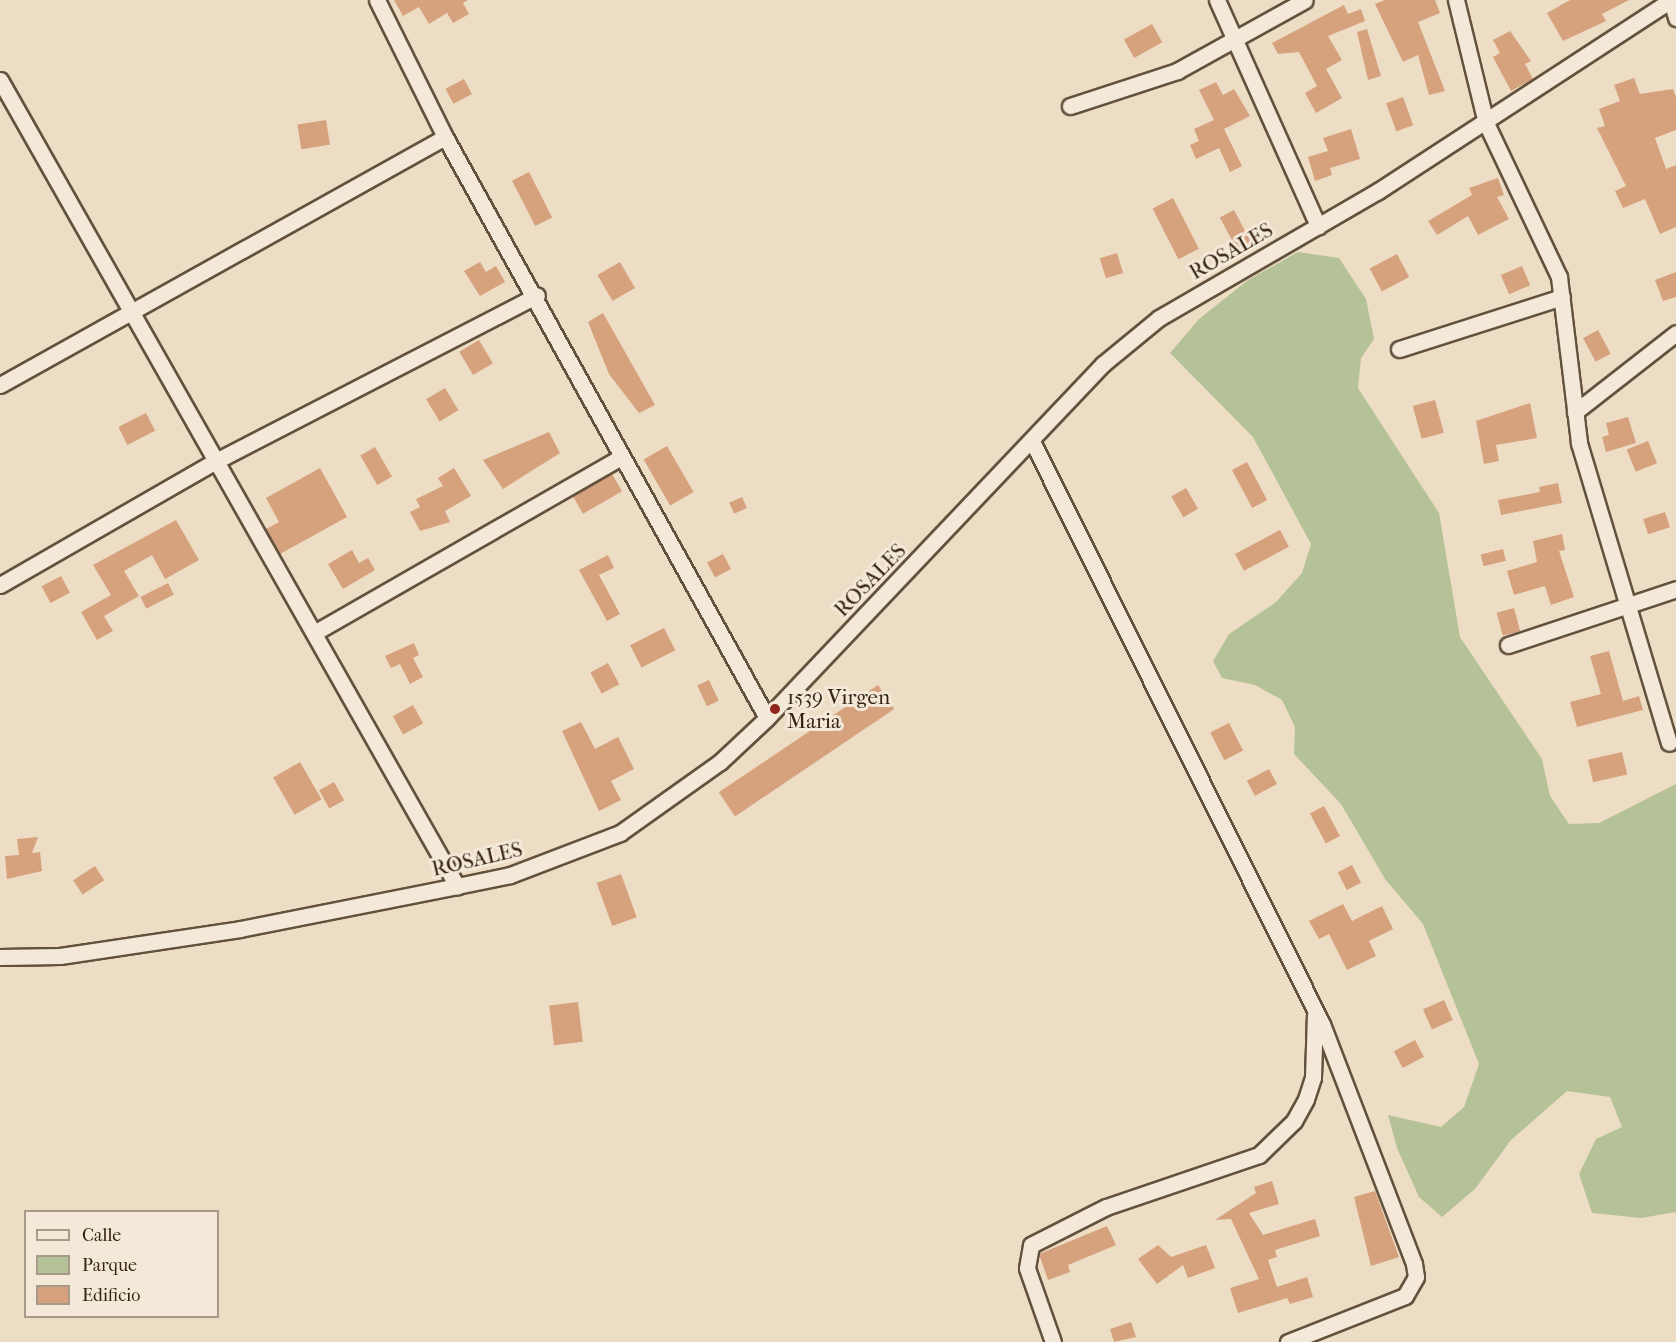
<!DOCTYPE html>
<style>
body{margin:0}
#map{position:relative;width:1676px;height:1342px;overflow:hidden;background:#eeddc5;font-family:"IM FELL French Canon",serif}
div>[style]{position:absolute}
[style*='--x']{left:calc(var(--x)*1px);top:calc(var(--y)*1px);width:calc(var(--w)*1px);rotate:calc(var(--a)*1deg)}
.green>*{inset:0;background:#b5c297}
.building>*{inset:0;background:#d6a17d;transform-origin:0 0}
.roads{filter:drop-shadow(2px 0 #62523d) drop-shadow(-2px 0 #62523d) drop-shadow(0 2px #62523d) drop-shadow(0 -2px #62523d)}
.minor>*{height:15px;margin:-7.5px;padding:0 7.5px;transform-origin:7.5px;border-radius:7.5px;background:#f4e9d9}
.dots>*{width:16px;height:16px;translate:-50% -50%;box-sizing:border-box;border:3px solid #f4e9d9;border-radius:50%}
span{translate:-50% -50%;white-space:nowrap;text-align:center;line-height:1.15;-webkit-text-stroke:6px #f4e9d9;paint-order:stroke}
.street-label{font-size:21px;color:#342310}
.poi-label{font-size:21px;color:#342310}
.left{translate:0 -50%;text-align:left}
.legend{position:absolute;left:24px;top:1210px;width:195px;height:108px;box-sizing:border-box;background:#f4e9d9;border:2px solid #a79a89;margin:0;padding:8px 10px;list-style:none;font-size:18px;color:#342310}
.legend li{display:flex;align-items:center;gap:12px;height:30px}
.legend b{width:30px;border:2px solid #a79a89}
</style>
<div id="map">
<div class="green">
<div style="clip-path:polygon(1298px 252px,1339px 258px,1366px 299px,1374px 339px,1361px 358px,1358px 388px,1439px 513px,1460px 637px,1542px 759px,1550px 796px,1569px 824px,1599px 823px,1676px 784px,1676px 1212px,1641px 1218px,1592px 1213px,1579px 1174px,1596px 1139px,1622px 1127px,1610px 1097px,1567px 1091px,1511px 1140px,1475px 1189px,1442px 1217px,1419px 1197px,1397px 1148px,1388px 1115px,1441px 1127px,1464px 1107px,1479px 1064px,1423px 924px,1385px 879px,1341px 804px,1294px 754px,1295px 727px,1282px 700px,1255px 685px,1222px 678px,1213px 661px,1229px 634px,1275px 603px,1302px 573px,1311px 544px,1253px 437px,1170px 353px,1199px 319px,1248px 280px)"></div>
</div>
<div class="building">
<div style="clip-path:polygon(394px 0,468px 0,463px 3px,469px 14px,453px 23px,447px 13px,429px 24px,419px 7px,403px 16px)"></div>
<div style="clip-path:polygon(1385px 0,1435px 0,1440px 13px,1418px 22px,1445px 91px,1429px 95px,1418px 55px,1403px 62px,1375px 4px)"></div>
<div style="clip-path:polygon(1570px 0,1629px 0,1602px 14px,1606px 21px,1563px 41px,1547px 13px)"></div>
<div style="clip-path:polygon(1344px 5px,1348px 14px,1361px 9px,1365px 21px,1328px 36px,1342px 60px,1326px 69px,1342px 98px,1316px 113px,1305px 93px,1317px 86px,1299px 52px,1278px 54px,1272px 43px)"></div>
<div style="left:1152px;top:24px;width:21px;height:32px;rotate:61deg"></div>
<div style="clip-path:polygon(1367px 29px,1381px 76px,1368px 80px,1357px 32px)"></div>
<div style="clip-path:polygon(1510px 31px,1531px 61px,1525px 64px,1533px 79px,1511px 91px,1493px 57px,1500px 53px,1493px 40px)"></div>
<div style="clip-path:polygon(1634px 78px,1640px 94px,1673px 89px,1676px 97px,1676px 130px,1655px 138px,1666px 169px,1676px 165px,1676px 227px,1660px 234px,1645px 199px,1623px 208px,1615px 191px,1626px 186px,1597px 128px,1605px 126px,1599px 109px,1620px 101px,1614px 85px)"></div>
<div style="left:464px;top:79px;width:17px;height:21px;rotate:62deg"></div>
<div style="clip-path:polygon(1216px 82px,1223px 95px,1234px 89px,1250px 116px,1224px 129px,1242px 166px,1230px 172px,1219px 148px,1196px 159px,1190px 145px,1199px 141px,1194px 129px,1214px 120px,1199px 90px)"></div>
<div style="left:1403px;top:97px;width:30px;height:18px;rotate:70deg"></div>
<div style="left:326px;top:120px;width:25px;height:29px;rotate:81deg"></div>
<div style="clip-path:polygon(1351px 129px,1360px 159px,1330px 168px,1332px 175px,1315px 181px,1308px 157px,1328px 151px,1323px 138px)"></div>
<div style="left:529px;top:172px;width:51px;height:19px;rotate:63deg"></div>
<div style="clip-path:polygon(1498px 178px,1504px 195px,1497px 197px,1509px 219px,1478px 235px,1468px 216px,1437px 235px,1428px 221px,1472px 195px,1469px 188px)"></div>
<div style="left:1173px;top:198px;width:57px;height:23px;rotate:63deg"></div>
<div style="left:1234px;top:210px;width:36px;height:16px;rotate:62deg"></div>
<div style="left:1117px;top:253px;width:21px;height:18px;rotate:73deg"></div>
<div style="left:1397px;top:254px;width:26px;height:31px;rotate:62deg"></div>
<div style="clip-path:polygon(480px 262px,486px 272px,496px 266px,505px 282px,480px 296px,464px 271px)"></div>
<div style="left:620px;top:262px;width:30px;height:26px;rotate:60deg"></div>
<div style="left:1522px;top:266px;width:21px;height:23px;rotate:67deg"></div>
<div style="clip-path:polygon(1676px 272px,1676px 297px,1663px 301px,1655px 280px)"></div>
<div style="clip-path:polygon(603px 313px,655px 405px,639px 413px,609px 374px,588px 322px)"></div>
<div style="left:1598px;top:330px;width:27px;height:17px;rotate:62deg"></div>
<div style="left:479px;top:340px;width:27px;height:23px;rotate:59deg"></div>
<div style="left:445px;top:388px;width:26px;height:22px;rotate:59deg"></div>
<div style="left:1435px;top:400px;width:34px;height:23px;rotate:75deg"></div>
<div style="clip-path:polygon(1530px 403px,1537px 438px,1496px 445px,1499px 461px,1484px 464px,1476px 421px)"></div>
<div style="left:146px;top:413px;width:20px;height:31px;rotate:63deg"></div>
<div style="clip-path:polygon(1628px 417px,1636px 443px,1606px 452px,1602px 437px,1609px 435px,1606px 423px)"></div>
<div style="clip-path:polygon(549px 432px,560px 453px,503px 489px,483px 460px)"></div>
<div style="left:1648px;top:441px;width:24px;height:23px;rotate:68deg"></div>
<div style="left:667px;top:446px;width:53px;height:27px;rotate:60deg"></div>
<div style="left:375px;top:447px;width:34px;height:17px;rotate:60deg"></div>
<div style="left:1247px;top:462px;width:43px;height:17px;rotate:62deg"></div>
<div style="clip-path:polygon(320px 468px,347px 517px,280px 554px,266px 529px,279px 522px,266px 498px)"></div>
<div style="clip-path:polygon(454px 468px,471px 496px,445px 511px,450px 522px,420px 531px,410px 512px,420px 507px,416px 499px,443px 486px,438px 478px)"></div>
<div style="left:612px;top:474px;width:20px;height:45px;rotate:60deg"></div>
<div style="clip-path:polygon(1558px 483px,1562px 503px,1501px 515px,1498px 500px,1540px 492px,1539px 487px)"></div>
<div style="left:1186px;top:488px;width:24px;height:17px;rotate:60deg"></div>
<div style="left:742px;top:497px;width:12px;height:14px;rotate:66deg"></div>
<div style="left:1665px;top:512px;width:16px;height:23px;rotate:72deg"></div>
<div style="clip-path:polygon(176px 520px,199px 560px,165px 579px,152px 555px,124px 571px,139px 596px,104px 616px,113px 631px,97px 640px,81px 612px,111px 595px,93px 565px)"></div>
<div style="left:1280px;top:530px;width:19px;height:51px;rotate:62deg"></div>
<div style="clip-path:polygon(1562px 534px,1565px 550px,1559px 551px,1574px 597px,1551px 605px,1545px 586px,1514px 595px,1507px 571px,1537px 562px,1533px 541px)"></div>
<div style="left:1503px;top:549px;width:12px;height:23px;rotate:76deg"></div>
<div style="clip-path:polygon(352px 550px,359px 563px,368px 558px,375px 570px,343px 589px,328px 564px)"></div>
<div style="left:723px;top:554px;width:17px;height:18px;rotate:62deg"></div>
<div style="clip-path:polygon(608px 555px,614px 568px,599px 575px,620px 614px,607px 621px,579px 570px)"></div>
<div style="left:61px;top:576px;width:19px;height:22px;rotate:62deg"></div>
<div style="left:168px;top:583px;width:13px;height:31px;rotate:63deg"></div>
<div style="left:1514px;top:608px;width:24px;height:18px;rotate:75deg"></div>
<div style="left:664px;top:628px;width:25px;height:38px;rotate:63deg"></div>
<div style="clip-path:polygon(414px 643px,419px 655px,413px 658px,423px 677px,410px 684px,400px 664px,391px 668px,385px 656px)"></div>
<div style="clip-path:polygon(1609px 651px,1623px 701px,1639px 696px,1643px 710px,1577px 727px,1570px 702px,1601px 694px,1590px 656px)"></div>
<div style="left:608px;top:663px;width:24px;height:20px;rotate:62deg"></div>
<div style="left:709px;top:680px;width:23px;height:13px;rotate:65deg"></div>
<div style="left:878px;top:685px;width:29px;height:192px;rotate:56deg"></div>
<div style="left:413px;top:705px;width:21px;height:23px;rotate:61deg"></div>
<div style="clip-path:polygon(581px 722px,595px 749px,618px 737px,634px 769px,611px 781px,621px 800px,599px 811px,562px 731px)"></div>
<div style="left:1229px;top:723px;width:31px;height:21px;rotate:63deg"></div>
<div style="left:1622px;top:752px;width:23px;height:35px;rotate:77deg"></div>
<div style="left:300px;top:762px;width:43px;height:31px;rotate:60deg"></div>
<div style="left:1269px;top:769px;width:17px;height:25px;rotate:62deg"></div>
<div style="left:334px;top:782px;width:21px;height:17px;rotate:61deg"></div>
<div style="left:1324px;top:806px;width:34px;height:16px;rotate:62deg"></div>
<div style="clip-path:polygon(38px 837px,32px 853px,40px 852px,42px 871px,7px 879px,5px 856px,19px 855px,17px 839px)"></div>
<div style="left:1352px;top:865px;width:20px;height:16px;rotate:63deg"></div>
<div style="left:95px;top:866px;width:17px;height:26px;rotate:57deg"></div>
<div style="left:621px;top:874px;width:46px;height:26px;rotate:70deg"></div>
<div style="clip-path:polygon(1343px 904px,1352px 921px,1382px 906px,1393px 929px,1369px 941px,1376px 956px,1347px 970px,1329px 934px,1319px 939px,1309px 921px)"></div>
<div style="left:1444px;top:1000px;width:22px;height:23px;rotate:66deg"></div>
<div style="left:578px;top:1002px;width:40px;height:29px;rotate:83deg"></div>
<div style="left:1415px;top:1040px;width:19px;height:24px;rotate:62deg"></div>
<div style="clip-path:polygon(1272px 1181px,1279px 1204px,1249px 1213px,1263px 1235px,1315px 1219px,1320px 1236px,1275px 1250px,1277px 1257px,1268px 1260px,1277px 1287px,1307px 1277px,1313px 1297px,1290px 1304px,1287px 1298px,1238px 1313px,1230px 1288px,1259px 1279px,1231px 1219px,1215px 1220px,1256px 1193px,1254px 1187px)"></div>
<div style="clip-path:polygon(1375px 1191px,1399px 1257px,1371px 1266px,1354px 1197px)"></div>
<div style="clip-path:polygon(1107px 1226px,1116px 1245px,1068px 1265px,1070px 1272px,1048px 1280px,1039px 1254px)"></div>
<div style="clip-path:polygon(1158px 1245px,1171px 1257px,1206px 1245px,1215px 1268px,1188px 1278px,1183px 1265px,1157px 1284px,1138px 1259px)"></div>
<div style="clip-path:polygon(1131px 1322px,1136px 1337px,1114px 1342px,1110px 1329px)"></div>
</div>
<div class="roads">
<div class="minor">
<div style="--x:377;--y:0;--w:153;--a:63.6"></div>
<div style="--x:445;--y:137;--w:664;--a:61"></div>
<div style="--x:1217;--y:0;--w:248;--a:65.9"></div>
<div style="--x:1456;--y:0;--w:127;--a:76.3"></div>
<div style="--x:1486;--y:123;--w:170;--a:64.6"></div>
<div style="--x:1559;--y:277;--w:167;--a:83.1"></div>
<div style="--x:1579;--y:443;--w:313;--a:73.3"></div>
<div style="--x:1671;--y:0;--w:19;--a:74"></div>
<div style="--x:0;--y:80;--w:927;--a:60.45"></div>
<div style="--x:1070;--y:106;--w:113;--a:-18.1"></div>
<div style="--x:1177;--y:71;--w:146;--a:-29"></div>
<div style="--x:1399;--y:349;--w:171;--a:-17.7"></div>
<div style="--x:0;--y:385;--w:509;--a:-29.13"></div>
<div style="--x:1575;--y:412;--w:128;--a:-38"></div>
<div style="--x:1032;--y:441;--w:651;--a:63.55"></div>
<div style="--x:1322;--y:1024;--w:257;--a:69"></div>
<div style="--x:1414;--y:1264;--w:13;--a:81"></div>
<div style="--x:1416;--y:1277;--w:22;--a:120"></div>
<div style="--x:1405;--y:1296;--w:126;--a:158.5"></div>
<div style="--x:0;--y:585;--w:249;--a:-29.9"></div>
<div style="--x:216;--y:461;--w:361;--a:-27.3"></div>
<div style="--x:314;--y:633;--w:354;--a:-29.8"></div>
<div style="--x:1508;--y:645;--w:177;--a:-18.4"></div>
<div style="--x:0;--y:957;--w:60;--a:-1"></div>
<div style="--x:60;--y:956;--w:182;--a:-8.5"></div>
<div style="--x:240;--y:929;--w:221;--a:-11.2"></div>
<div style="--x:457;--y:886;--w:54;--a:-11.7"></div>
<div style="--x:510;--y:875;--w:118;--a:-20.9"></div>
<div style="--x:620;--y:833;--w:123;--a:-35.4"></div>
<div style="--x:720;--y:762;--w:64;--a:-43.1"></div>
<div style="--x:767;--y:718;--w:488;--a:-46.5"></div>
<div style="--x:1103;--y:364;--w:72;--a:-39.4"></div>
<div style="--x:1159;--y:318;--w:253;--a:-30.1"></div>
<div style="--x:1378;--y:191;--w:350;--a:-33.1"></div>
<div style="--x:1053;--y:1342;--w:78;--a:-109.4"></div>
<div style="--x:1027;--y:1268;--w:23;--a:-80"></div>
<div style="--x:1031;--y:1245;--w:84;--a:-26.9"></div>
<div style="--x:1106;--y:1207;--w:162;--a:-18.8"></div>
<div style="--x:1259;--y:1155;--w:49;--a:-44.2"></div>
<div style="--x:1294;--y:1121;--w:25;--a:-61"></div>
<div style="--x:1306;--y:1099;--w:23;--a:-72"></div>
<div style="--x:1313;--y:1077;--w:62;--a:-88.2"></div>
</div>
</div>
<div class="dots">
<div style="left:775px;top:709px;background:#8f2418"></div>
</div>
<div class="street-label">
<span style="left:1231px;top:251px;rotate:-30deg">ROSALES</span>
<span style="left:870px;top:580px;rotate:-46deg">ROSALES</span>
<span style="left:477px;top:859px;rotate:-13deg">ROSALES</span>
</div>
<div class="poi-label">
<span class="left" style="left:787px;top:709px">1539 Virgen<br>Maria</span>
</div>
<ul class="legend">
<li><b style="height:8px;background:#f4e9d9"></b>Calle</li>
<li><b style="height:16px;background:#b5c297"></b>Parque</li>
<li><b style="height:16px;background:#d6a17d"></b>Edificio</li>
</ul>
</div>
